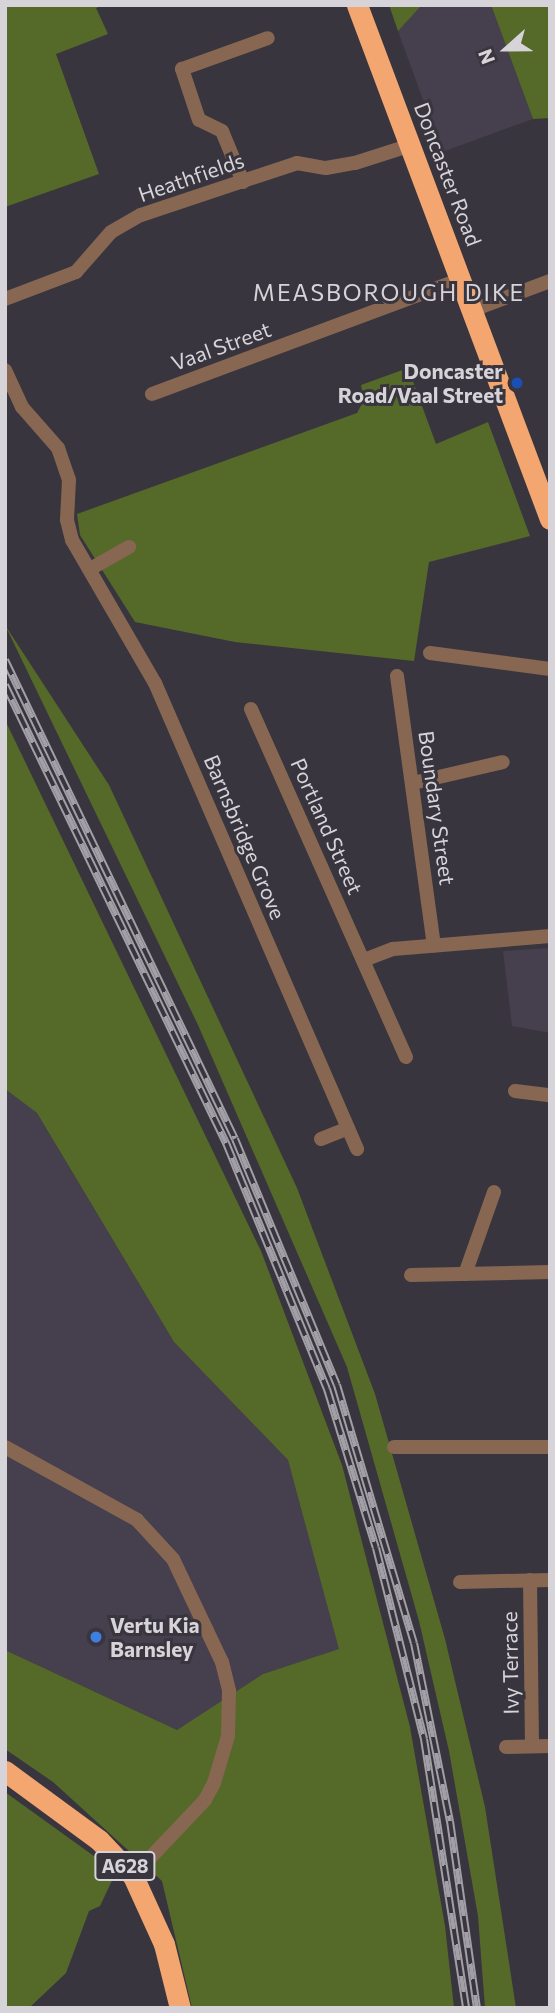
<!DOCTYPE html>
<style>
body{margin:0}
#map{position:relative;width:555px;height:2013px;overflow:hidden;background:#39353e;font-family:Commissioner,sans-serif}
div>[style]{position:absolute}
[style*='--x']{left:calc(var(--x)*1px);top:calc(var(--y)*1px);width:calc(var(--w)*1px);rotate:calc(var(--a)*1deg)}
.built>*{inset:0;background:#463f4d}
.green>*{inset:0;background:#556929}
.street>*{height:14px;margin:-7px;padding:0 7px;transform-origin:7px;border-radius:7px;background:#876752}
.highway>*{height:21px;margin:-10.5px;padding:0 10.5px;transform-origin:10.5px;border-radius:10.5px;background:#f3a670}
.rail>*{height:8px;margin-top:-4px;transform-origin:0;background:repeating-linear-gradient(90deg,#39353e 0 16px,#a39fa6 0 32px);box-sizing:border-box;border-block:2px solid #a39fa6}
.dots>*{width:19px;height:19px;translate:-50% -50%;box-sizing:border-box;border:4px solid #39353e;border-radius:50%}
span{translate:-50% -50%;white-space:nowrap;text-align:center;line-height:1.15;-webkit-text-stroke:6px #39353e;paint-order:stroke}
.shield-label span{padding:2px 5px;background:#39353e;border:2px solid;border-radius:5px;-webkit-text-stroke-width:0}
.shield-label{font-size:19px;color:#d6d3d9;font-weight:700}
.street-label{font-size:21px;color:#d6d3d9}
.poi-label{font-size:21px;color:#d6d3d9;font-weight:700}
.right{translate:-100% -50%;text-align:right}
.left{translate:0 -50%;text-align:left}
.neighbourhood-label{font-size:23px;color:#d6d3d9;letter-spacing:2px}
.frame{position:absolute;inset:0;border:7px solid #d6d3d9;pointer-events:none}
.north{position:absolute;left:471px;top:14px;width:70px;height:70px;-webkit-text-stroke:5px #39353e;paint-order:stroke;rotate:249deg;font-size:19px;font-weight:700;line-height:28px;text-align:center;color:#d6d3d9}
.north::after{content:'';display:block;margin:auto;width:24px;height:32px;background:#d6d3d9;clip-path:polygon(50% 0,100% 100%,50% 72%,0 100%)}
</style>
<div id="map">
<div class="built">
<div style="clip-path:polygon(422px 5px,491px 5px,533px 119px,442px 152px,398px 31px)"></div>
<div style="clip-path:polygon(550px 948px,550px 1033px,512px 1026px,503px 951px)"></div>
<div style="clip-path:polygon(5px 1089px,37px 1113px,174px 1342px,288px 1460px,340px 1649px,263px 1674px,177px 1730px,5px 1650px)"></div>
</div>
<div class="green">
<div style="clip-path:polygon(5px 5px,104px 5px,96px 8px,108px 34px,56px 54px,99px 174px,5px 207px)"></div>
<div style="clip-path:polygon(389px 5px,422px 5px,398px 31px)"></div>
<div style="clip-path:polygon(491px 5px,550px 5px,550px 118px,533px 119px)"></div>
<div style="clip-path:polygon(408px 368px,436px 444px,488px 422px,530px 536px,429px 562px,414px 661px,235px 642px,135px 622px,80px 535px,77px 514px,357px 413px,364px 400px,361px 385px)"></div>
<div style="clip-path:polygon(5px 625px,109px 785px,297px 1188px,375px 1394px,445px 1639px,485px 1807px,516px 2008px,485px 2008px,478px 1916px,449px 1751px,419px 1621px,347px 1367px,198px 1025px)"></div>
<div style="clip-path:polygon(5px 720px,261px 1251px,342px 1465px,410px 1727px,445px 1926px,454px 2008px,192px 2008px,162px 1881px,53px 1782px,5px 1749px,5px 1650px,177px 1730px,263px 1674px,339px 1649px,288px 1460px,174px 1342px,37px 1113px,5px 1089px)"></div>
<div style="clip-path:polygon(5px 1792px,116px 1872px,100px 1906px,89px 1911px,66px 1973px,29px 2008px,5px 2008px)"></div>
</div>
<div class="street">
<div style="--x:243;--y:182;--w:55;--a:-112.4"></div>
<div style="--x:222;--y:131;--w:25;--a:-154"></div>
<div style="--x:199;--y:120;--w:54;--a:-108.4"></div>
<div style="--x:182;--y:69;--w:91;--a:-19.8"></div>
<div style="--x:5;--y:299;--w:76;--a:-20.8"></div>
<div style="--x:76;--y:272;--w:53;--a:-48.8"></div>
<div style="--x:111;--y:232;--w:34;--a:-30"></div>
<div style="--x:141;--y:215;--w:164;--a:-18.4"></div>
<div style="--x:297;--y:163;--w:29;--a:10"></div>
<div style="--x:326;--y:168;--w:29;--a:-10"></div>
<div style="--x:355;--y:163;--w:59;--a:-17.8"></div>
<div style="--x:473;--y:310;--w:82;--a:-20.6"></div>
<div style="--x:5;--y:370;--w:41;--a:65.3"></div>
<div style="--x:22;--y:407;--w:55;--a:48.7"></div>
<div style="--x:58;--y:448;--w:34;--a:71"></div>
<div style="--x:69;--y:480;--w:40;--a:92.9"></div>
<div style="--x:67;--y:520;--w:21;--a:76"></div>
<div style="--x:72;--y:540;--w:165;--a:59.9"></div>
<div style="--x:155;--y:683;--w:508;--a:66.56"></div>
<div style="--x:152;--y:394;--w:330;--a:-20.4"></div>
<div style="--x:90;--y:569;--w:45;--a:-29.4"></div>
<div style="--x:430;--y:653;--w:121;--a:7.6"></div>
<div style="--x:397;--y:676;--w:272;--a:82.2"></div>
<div style="--x:251;--y:709;--w:381;--a:66"></div>
<div style="--x:413;--y:783;--w:92;--a:-13.1"></div>
<div style="--x:364;--y:960;--w:31;--a:-21"></div>
<div style="--x:393;--y:949;--w:158;--a:-4.7"></div>
<div style="--x:515;--y:1091;--w:35;--a:7"></div>
<div style="--x:321;--y:1139;--w:29;--a:-22"></div>
<div style="--x:465;--y:1274;--w:87;--a:-70.5"></div>
<div style="--x:411;--y:1275;--w:139;--a:-1.2"></div>
<div style="--x:5;--y:1447;--w:151;--a:28.9"></div>
<div style="--x:137;--y:1520;--w:53;--a:47.3"></div>
<div style="--x:173;--y:1559;--w:114;--a:64.6"></div>
<div style="--x:222;--y:1662;--w:30;--a:76"></div>
<div style="--x:229;--y:1691;--w:45;--a:91.3"></div>
<div style="--x:228;--y:1736;--w:49;--a:106.6"></div>
<div style="--x:214;--y:1783;--w:19;--a:118"></div>
<div style="--x:205;--y:1800;--w:105;--a:133.5"></div>
<div style="--x:394;--y:1447;--w:156;--a:0"></div>
<div style="--x:530;--y:1580;--w:166;--a:89.3"></div>
<div style="--x:460;--y:1582;--w:90;--a:-1.3"></div>
<div style="--x:506;--y:1747;--w:44;--a:-1.3"></div>
</div>
<div class="highway">
<div style="--x:357;--y:5;--w:549;--a:69.42"></div>
<div style="--x:5;--y:1771;--w:117;--a:36.3"></div>
<div style="--x:99;--y:1840;--w:50;--a:46.6"></div>
<div style="--x:133;--y:1876;--w:75;--a:65.5"></div>
<div style="--x:164;--y:1944;--w:66;--a:76"></div>
</div>
<div class="rail">
<div style="--x:5;--y:660;--w:531;--a:64.35"></div>
<div style="--x:235;--y:1139;--w:266;--a:67.5"></div>
<div style="--x:337;--y:1385;--w:269;--a:73.4"></div>
<div style="--x:414;--y:1643;--w:182;--a:78.6"></div>
<div style="--x:450;--y:1821;--w:189;--a:81.8"></div>
<div style="--x:5;--y:685;--w:509;--a:64.24"></div>
<div style="--x:226;--y:1143;--w:266;--a:67.7"></div>
<div style="--x:327;--y:1389;--w:166;--a:72.9"></div>
<div style="--x:376;--y:1548;--w:197;--a:75.9"></div>
<div style="--x:424;--y:1739;--w:272;--a:81.1"></div>
</div>
<div class="dots">
<div style="left:517px;top:383px;background:#1a4fb4"></div>
<div style="left:96px;top:1637px;background:#3f7fe0"></div>
</div>
<div class="shield-label">
<span style="left:125px;top:1866px">A628</span>
</div>
<div class="street-label">
<span style="left:448px;top:174px;rotate:69deg">Doncaster Road</span>
<span style="left:191px;top:177px;rotate:-19deg">Heathfields</span>
<span style="left:221px;top:346px;rotate:-20deg">Vaal Street</span>
<span style="left:437px;top:808px;rotate:82deg">Boundary Street</span>
<span style="left:327px;top:826px;rotate:66deg">Portland Street</span>
<span style="left:245px;top:837px;rotate:67deg">Barnsbridge Grove</span>
<span style="left:510px;top:1663px;rotate:-91deg">Ivy Terrace</span>
</div>
<div class="poi-label">
<span class="right" style="left:503px;top:383px">Doncaster<br>Road/Vaal Street</span>
<span class="left" style="left:110px;top:1637px">Vertu Kia<br>Barnsley</span>
</div>
<div class="neighbourhood-label">
<span style="left:389px;top:292px">MEASBOROUGH DIKE</span>
</div>
<div class="frame"></div>
<div class="north">N</div>
</div>
